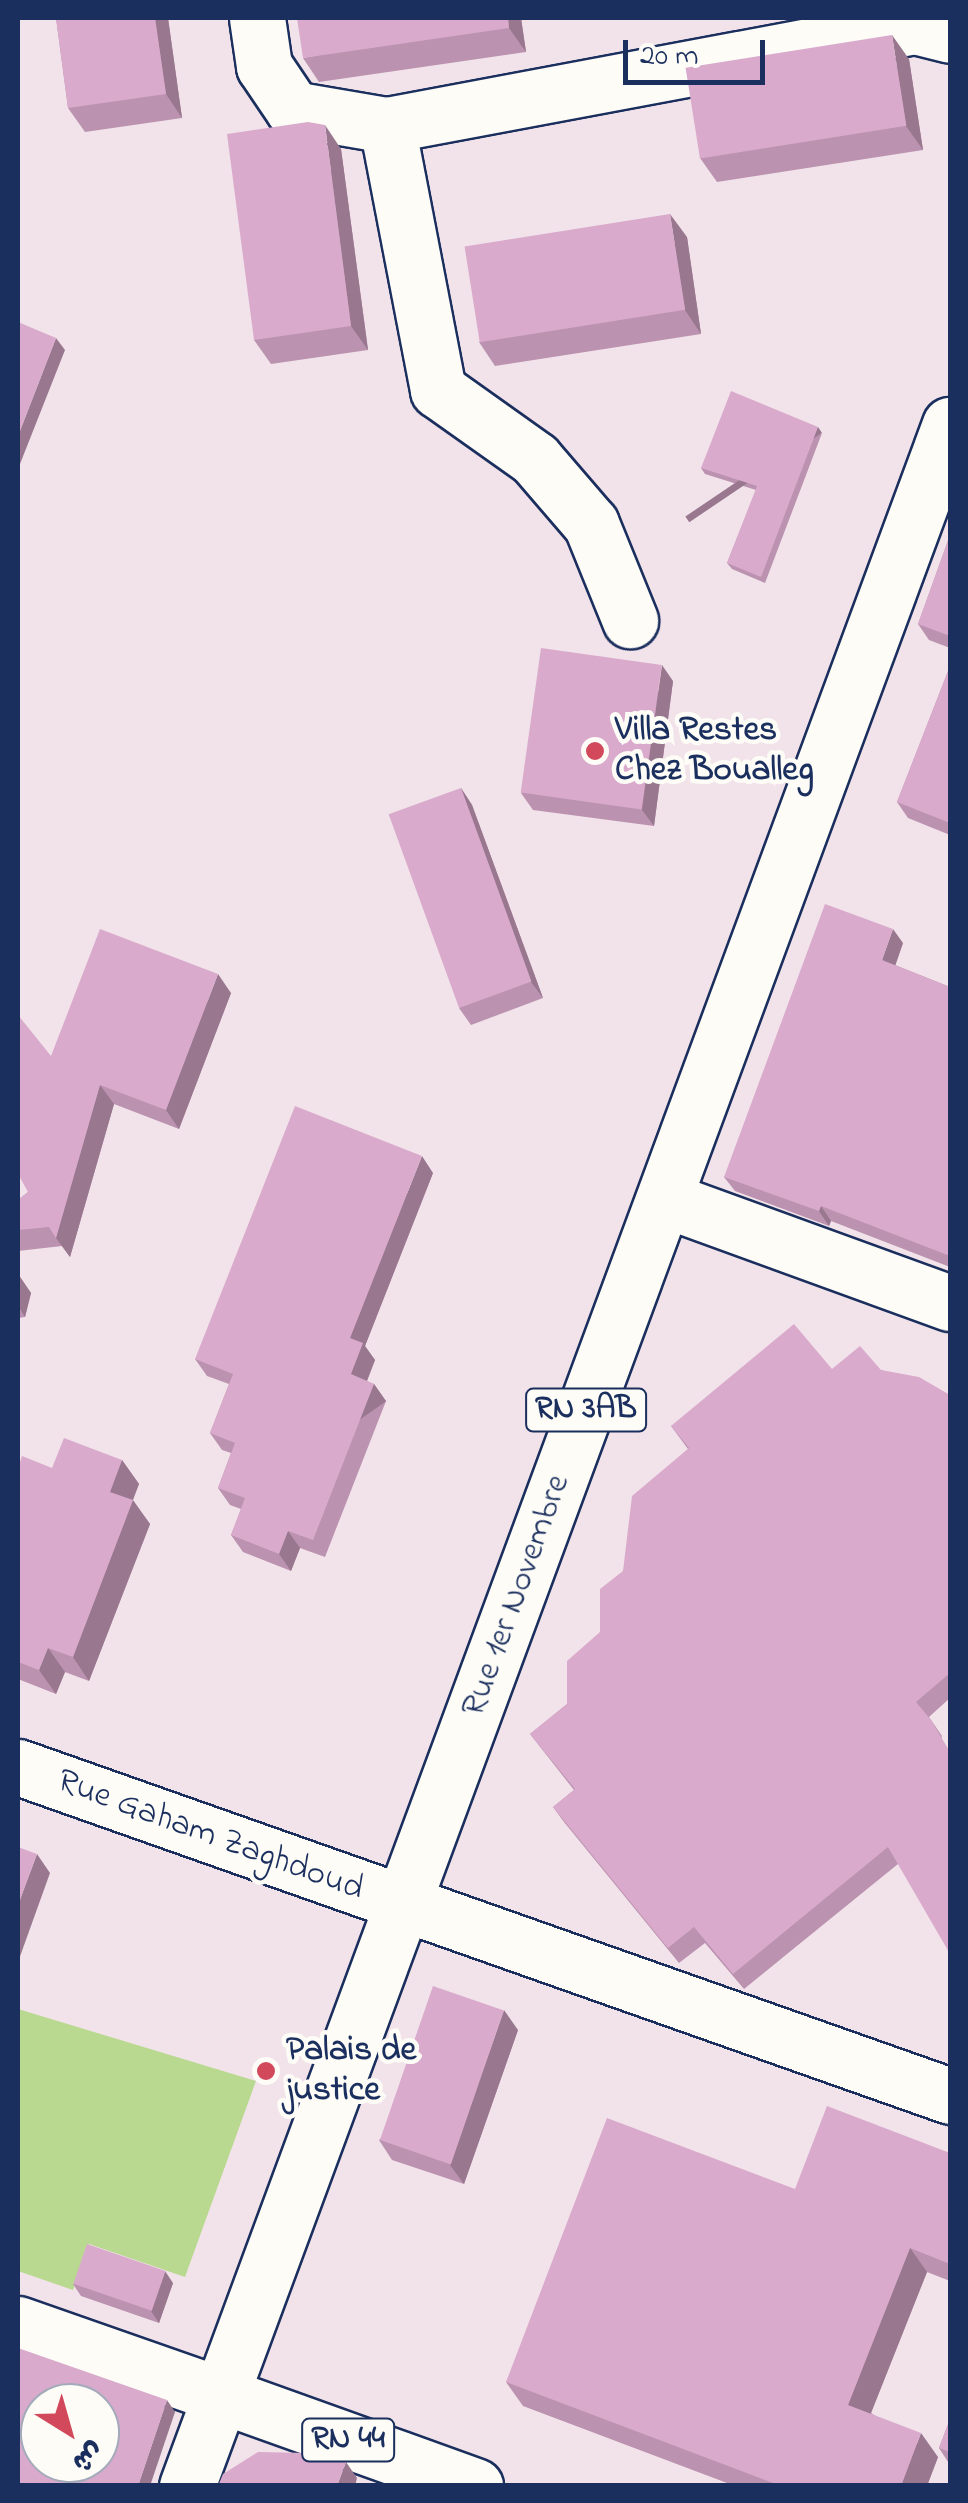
<!DOCTYPE html>
<meta charset="utf-8">
<style>
body{margin:0}
#map{position:relative;width:968px;height:2503px;overflow:hidden;background:#f2e3ea;font-family:"Indie Flower","Playpen Sans Arabic",sans-serif}
div>[style]{position:absolute}
[style*='--x']{left:calc(var(--x)*1px);top:calc(var(--y)*1px);width:calc(var(--w)*1px);rotate:calc(var(--a)*1deg)}
.green>*{inset:0;background:#b9d890}
.roads{filter:drop-shadow(2px 0 #1b2f5e) drop-shadow(-2px 0 #1b2f5e) drop-shadow(0 2px #1b2f5e) drop-shadow(0 -2px #1b2f5e)}
.minor>*{height:55px;margin:-27.5px;padding:0 27.5px;transform-origin:27.5px;border-radius:27.5px;background:#fdfcf7}
.major>*{height:55px;margin:-27.5px;padding:0 27.5px;transform-origin:27.5px;border-radius:27.5px;background:#fdfcf7}
.wall>*{inset:0;background:#bb92af}
.shaded-wall>*{inset:0;background:#98778f;transform-origin:0 0}
.building>*{inset:0;background:#d9aacc;transform-origin:0 0}
.dots>*{width:28px;height:28px;translate:-50% -50%;box-sizing:border-box;border:5px solid #fdfcf7;border-radius:50%}
span{translate:-50% -50%;white-space:nowrap;text-align:center;line-height:1.15;-webkit-text-stroke:9px #fdfcf7;paint-order:stroke}
.shield-label span{padding:2px 8px;background:#fdfcf7;border:2px solid;border-radius:8px;-webkit-text-stroke-width:0}
.shield-label{font-size:32px;color:#1b2f5e;font-weight:700}
.poi-label{font-size:35px;color:#1b2f5e;font-weight:700}
.left{translate:0 -50%;text-align:left}
.street-label{font-size:35px;color:#1b2f5e}
.frame{position:absolute;inset:0;border:20px solid #1b2f5e;pointer-events:none}
.north{position:absolute;left:20px;top:2383px;width:100px;height:100px;box-sizing:border-box;background:#fdfcf7;border:2px solid #a3aaba;border-radius:50%;rotate:143deg;font-size:28px;font-weight:700;line-height:40px;text-align:center;color:#1b2f5e}
.north::after{content:'';display:block;margin:auto;width:35px;height:45px;background:#d1495b;clip-path:polygon(50% 0,100% 100%,50% 72%,0 100%)}
.scale{position:absolute;left:623px;top:40px;width:142px;height:45px;box-sizing:border-box;border:5px solid #1b2f5e;border-top:0;padding-left:12px;font-size:30px;line-height:35px;white-space:nowrap;color:#1b2f5e;-webkit-text-stroke:8px #fdfcf7;paint-order:stroke}
</style>
<div id="map">
<div class="green">
<div style="clip-path:polygon(18px 2009px,256px 2081px,185px 2277px,89px 2244px,73px 2290px,18px 2271px)"></div>
</div>
<div class="roads">
<div class="minor">
<div style="--x:257;--y:18;--w:49;--a:81.7"></div>
<div style="--x:264;--y:66;--w:52;--a:56"></div>
<div style="--x:293;--y:109;--w:95;--a:9.7"></div>
<div style="--x:387;--y:125;--w:537;--a:-10.62"></div>
<div style="--x:915;--y:26;--w:36;--a:14"></div>
<div style="--x:387;--y:125;--w:270;--a:79.1"></div>
<div style="--x:438;--y:390;--w:119;--a:35.4"></div>
<div style="--x:535;--y:459;--w:86;--a:49.3"></div>
<div style="--x:591;--y:524;--w:104;--a:67.9"></div>
<div style="--x:664;--y:1199;--w:304;--a:20"></div>
<div style="--x:18;--y:1767;--w:988;--a:19.44"></div>
<div style="--x:18;--y:2324;--w:215;--a:19.3"></div>
</div>
<div class="major">
<div style="--x:221;--y:2395;--w:270;--a:19.7"></div>
<div style="--x:187;--y:2486;--w:2198;--a:-69.69"></div>
</div>
</div>
<div class="wall">
<div style="clip-path:polygon(56px 18px,168px 18px,182px 118px,85px 132px,68px 108px)"></div>
<div style="clip-path:polygon(521px 18px,526px 52px,319px 82px,303px 58px)"></div>
<div style="clip-path:polygon(909px 59px,923px 150px,717px 182px,700px 158px)"></div>
<div style="clip-path:polygon(341px 149px,368px 350px,271px 364px,254px 340px)"></div>
<div style="clip-path:polygon(687px 237px,701px 334px,495px 366px,479px 342px)"></div>
<div style="clip-path:polygon(822px 433px,765px 583px,732px 569px,727px 563px,756px 490px,705px 474px,701px 468px)"></div>
<div style="clip-path:polygon(950px 535px,950px 648px,929px 640px,918px 624px)"></div>
<div style="clip-path:polygon(950px 666px,950px 835px,908px 818px,897px 802px)"></div>
<div style="clip-path:polygon(673px 681px,654px 826px,533px 810px,521px 793px)"></div>
<div style="clip-path:polygon(461px 788px,472px 805px,543px 998px,471px 1025px,459px 1008px)"></div>
<div style="clip-path:polygon(903px 943px,895px 965px,950px 987px,950px 1267px,831px 1221px,829px 1226px,735px 1191px,724px 1177px)"></div>
<div style="clip-path:polygon(231px 993px,179px 1129px,114px 1104px,70px 1257px,62px 1246px,18px 1251px,18px 1200px,28px 1192px,51px 1056px)"></div>
<div style="clip-path:polygon(433px 1173px,365px 1346px,375px 1360px,367px 1381px,374px 1384px,386px 1401px,325px 1557px,300px 1548px,291px 1571px,243px 1552px,231px 1535px,241px 1509px,230px 1505px,218px 1488px,231px 1453px,222px 1450px,210px 1433px,229px 1384px,207px 1376px,195px 1359px)"></div>
<div style="clip-path:polygon(18px 1274px,31px 1293px,25px 1317px,18px 1318px)"></div>
<div style="clip-path:polygon(832px 1369px,881px 1370px,950px 1395px,950px 1698px,929px 1717px,942px 1736px,898px 1864px,744px 1989px,705px 1943px,679px 1963px,564px 1822px,553px 1807px,574px 1790px,530px 1734px,567px 1704px,600px 1632px,623px 1571px,688px 1449px,671px 1426px)"></div>
<div style="clip-path:polygon(122px 1460px,139px 1484px,132px 1500px,150px 1524px,89px 1681px,65px 1672px,56px 1694px,18px 1679px,18px 1468px,52px 1468px)"></div>
<div style="clip-path:polygon(518px 2030px,464px 2184px,392px 2160px,379px 2140px)"></div>
<div style="clip-path:polygon(950px 2153px,950px 2281px,927px 2272px,871px 2413px,938px 2457px,927px 2486px,735px 2486px,523px 2406px,506px 2382px)"></div>
<div style="clip-path:polygon(173px 2283px,159px 2323px,81px 2296px,73px 2284px)"></div>
<div style="clip-path:polygon(950px 2419px,950px 2465px,939px 2448px)"></div>
</div>
<div class="shaded-wall">
<div style="clip-path:polygon(155px 18px,168px 18px,182px 118px,166px 94px)"></div>
<div style="clip-path:polygon(508px 18px,521px 18px,526px 52px,509px 28px)"></div>
<div style="clip-path:polygon(892px 35px,909px 59px,923px 150px,906px 126px)"></div>
<div style="clip-path:polygon(325px 125px,341px 149px,368px 350px,351px 326px)"></div>
<div style="clip-path:polygon(670px 214px,687px 237px,701px 334px,685px 310px)"></div>
<div style="clip-path:polygon(56px 338px,65px 350px,18px 469px,18px 436px)"></div>
<div style="left:818px;top:427px;width:7px;height:160px;rotate:56deg"></div>
<div style="clip-path:polygon(662px 665px,673px 681px,654px 826px,642px 810px)"></div>
<div style="clip-path:polygon(461px 788px,472px 805px,543px 998px,531px 982px)"></div>
<div style="clip-path:polygon(893px 929px,903px 943px,892px 975px,882px 960px)"></div>
<div style="clip-path:polygon(218px 974px,231px 993px,179px 1129px,166px 1110px)"></div>
<div style="clip-path:polygon(100px 1085px,114px 1104px,70px 1257px,56px 1238px)"></div>
<div style="clip-path:polygon(422px 1156px,433px 1173px,365px 1346px,375px 1360px,363px 1391px,351px 1374px,350px 1338px)"></div>
<div style="clip-path:polygon(821px 1206px,831px 1221px,829px 1226px,819px 1211px)"></div>
<div style="clip-path:polygon(18px 1274px,31px 1293px,25px 1317px,18px 1306px)"></div>
<div style="left:374px;top:1384px;width:21px;height:168px;rotate:55deg"></div>
<div style="clip-path:polygon(122px 1460px,139px 1484px,127px 1516px,110px 1492px)"></div>
<div style="clip-path:polygon(133px 1500px,150px 1524px,89px 1681px,73px 1657px)"></div>
<div style="clip-path:polygon(288px 1531px,300px 1548px,291px 1571px,279px 1554px)"></div>
<div style="clip-path:polygon(48px 1648px,65px 1672px,56px 1694px,39px 1670px)"></div>
<div style="clip-path:polygon(37px 1854px,50px 1873px,18px 1962px,18px 1905px)"></div>
<div style="clip-path:polygon(504px 2010px,518px 2030px,464px 2184px,450px 2165px)"></div>
<div style="clip-path:polygon(910px 2248px,927px 2272px,865px 2428px,848px 2405px)"></div>
<div style="clip-path:polygon(165px 2271px,173px 2283px,159px 2323px,151px 2311px)"></div>
<div style="clip-path:polygon(167px 2400px,175px 2412px,150px 2486px,138px 2486px)"></div>
<div style="clip-path:polygon(921px 2433px,938px 2457px,927px 2486px,901px 2486px)"></div>
<div style="clip-path:polygon(346px 2462px,357px 2478px,355px 2486px,337px 2486px)"></div>
</div>
<div class="building">
<div style="clip-path:polygon(56px 18px,155px 18px,166px 94px,68px 108px)"></div>
<div style="clip-path:polygon(297px 18px,508px 18px,509px 28px,303px 58px)"></div>
<div style="left:892px;top:35px;width:92px;height:209px;rotate:81deg"></div>
<div style="clip-path:polygon(308px 122px,325px 125px,351px 326px,254px 340px,227px 134px)"></div>
<div style="left:670px;top:214px;width:97px;height:208px;rotate:81deg"></div>
<div style="clip-path:polygon(18px 322px,56px 338px,18px 436px)"></div>
<div style="clip-path:polygon(731px 391px,818px 427px,761px 577px,727px 563px,757px 486px,701px 468px)"></div>
<div style="clip-path:polygon(950px 535px,950px 636px,918px 624px)"></div>
<div style="left:541px;top:648px;width:122px;height:146px;rotate:8deg"></div>
<div style="clip-path:polygon(950px 666px,950px 823px,897px 802px)"></div>
<div style="left:461px;top:788px;width:206px;height:77px;rotate:70deg"></div>
<div style="clip-path:polygon(825px 904px,893px 929px,882px 960px,950px 987px,950px 1256px,821px 1206px,819px 1211px,724px 1177px)"></div>
<div style="clip-path:polygon(100px 929px,218px 974px,166px 1110px,100px 1085px,56px 1238px,49px 1227px,18px 1230px,18px 1200px,28px 1192px,18px 1174px,18px 1015px,51px 1056px)"></div>
<div style="clip-path:polygon(295px 1106px,422px 1156px,350px 1338px,363px 1343px,351px 1374px,374px 1384px,313px 1540px,288px 1531px,279px 1554px,231px 1535px,245px 1498px,218px 1488px,235px 1443px,210px 1433px,233px 1374px,195px 1359px)"></div>
<div style="clip-path:polygon(794px 1324px,832px 1369px,860px 1346px,881px 1370px,919px 1377px,950px 1395px,950px 1673px,916px 1702px,931px 1720px,950px 1752px,950px 1954px,888px 1847px,733px 1974px,694px 1927px,668px 1948px,553px 1807px,575px 1789px,530px 1734px,567px 1704px,567px 1661px,600px 1632px,600px 1589px,623px 1571px,632px 1496px,689px 1448px,671px 1426px)"></div>
<div style="clip-path:polygon(64px 1438px,122px 1460px,110px 1492px,133px 1500px,73px 1657px,48px 1648px,39px 1670px,18px 1662px,18px 1468px,22px 1456px,52px 1468px)"></div>
<div style="clip-path:polygon(18px 1847px,37px 1854px,18px 1905px)"></div>
<div style="left:433px;top:1986px;width:75px;height:163px;rotate:19deg"></div>
<div style="clip-path:polygon(827px 2106px,950px 2153px,950px 2264px,910px 2248px,848px 2405px,921px 2433px,901px 2486px,781px 2486px,506px 2382px,607px 2118px,795px 2189px)"></div>
<div style="left:87px;top:2244px;width:83px;height:42px;rotate:19deg"></div>
<div style="clip-path:polygon(evenodd,18px 2348px,167px 2400px,138px 2486px,18px 2486px,18px 2348px,40px 2403px,100px 2403px,100px 2463px,40px 2463px,40px 2403px)"></div>
<div style="clip-path:polygon(950px 2419px,950px 2452px,939px 2448px)"></div>
<div style="clip-path:polygon(258px 2452px,310px 2453px,346px 2462px,337px 2486px,218px 2486px,223px 2474px)"></div>
</div>
<div class="dots">
<div style="left:595px;top:751px;background:#d1495b"></div>
<div style="left:266px;top:2071px;background:#d1495b"></div>
</div>
<div class="shield-label">
<span style="left:586px;top:1410px">RN 3AB</span>
<span style="left:348px;top:2440px">RN 44</span>
</div>
<div class="poi-label">
<span class="left" style="left:615px;top:751px">Villa Restes<br>Chez Boualleg</span>
<span class="left" style="left:286px;top:2071px">Palais de<br>justice</span>
</div>
<div class="street-label">
<span style="left:517px;top:1596px;rotate:-70deg">Rue 1er Novembre</span>
<span style="left:210px;top:1836px;rotate:20deg">Rue Gaham Zaghdoud</span>
</div>
<div class="frame"></div>
<div class="north">ش</div>
<div class="scale">20 m</div>
</div>
